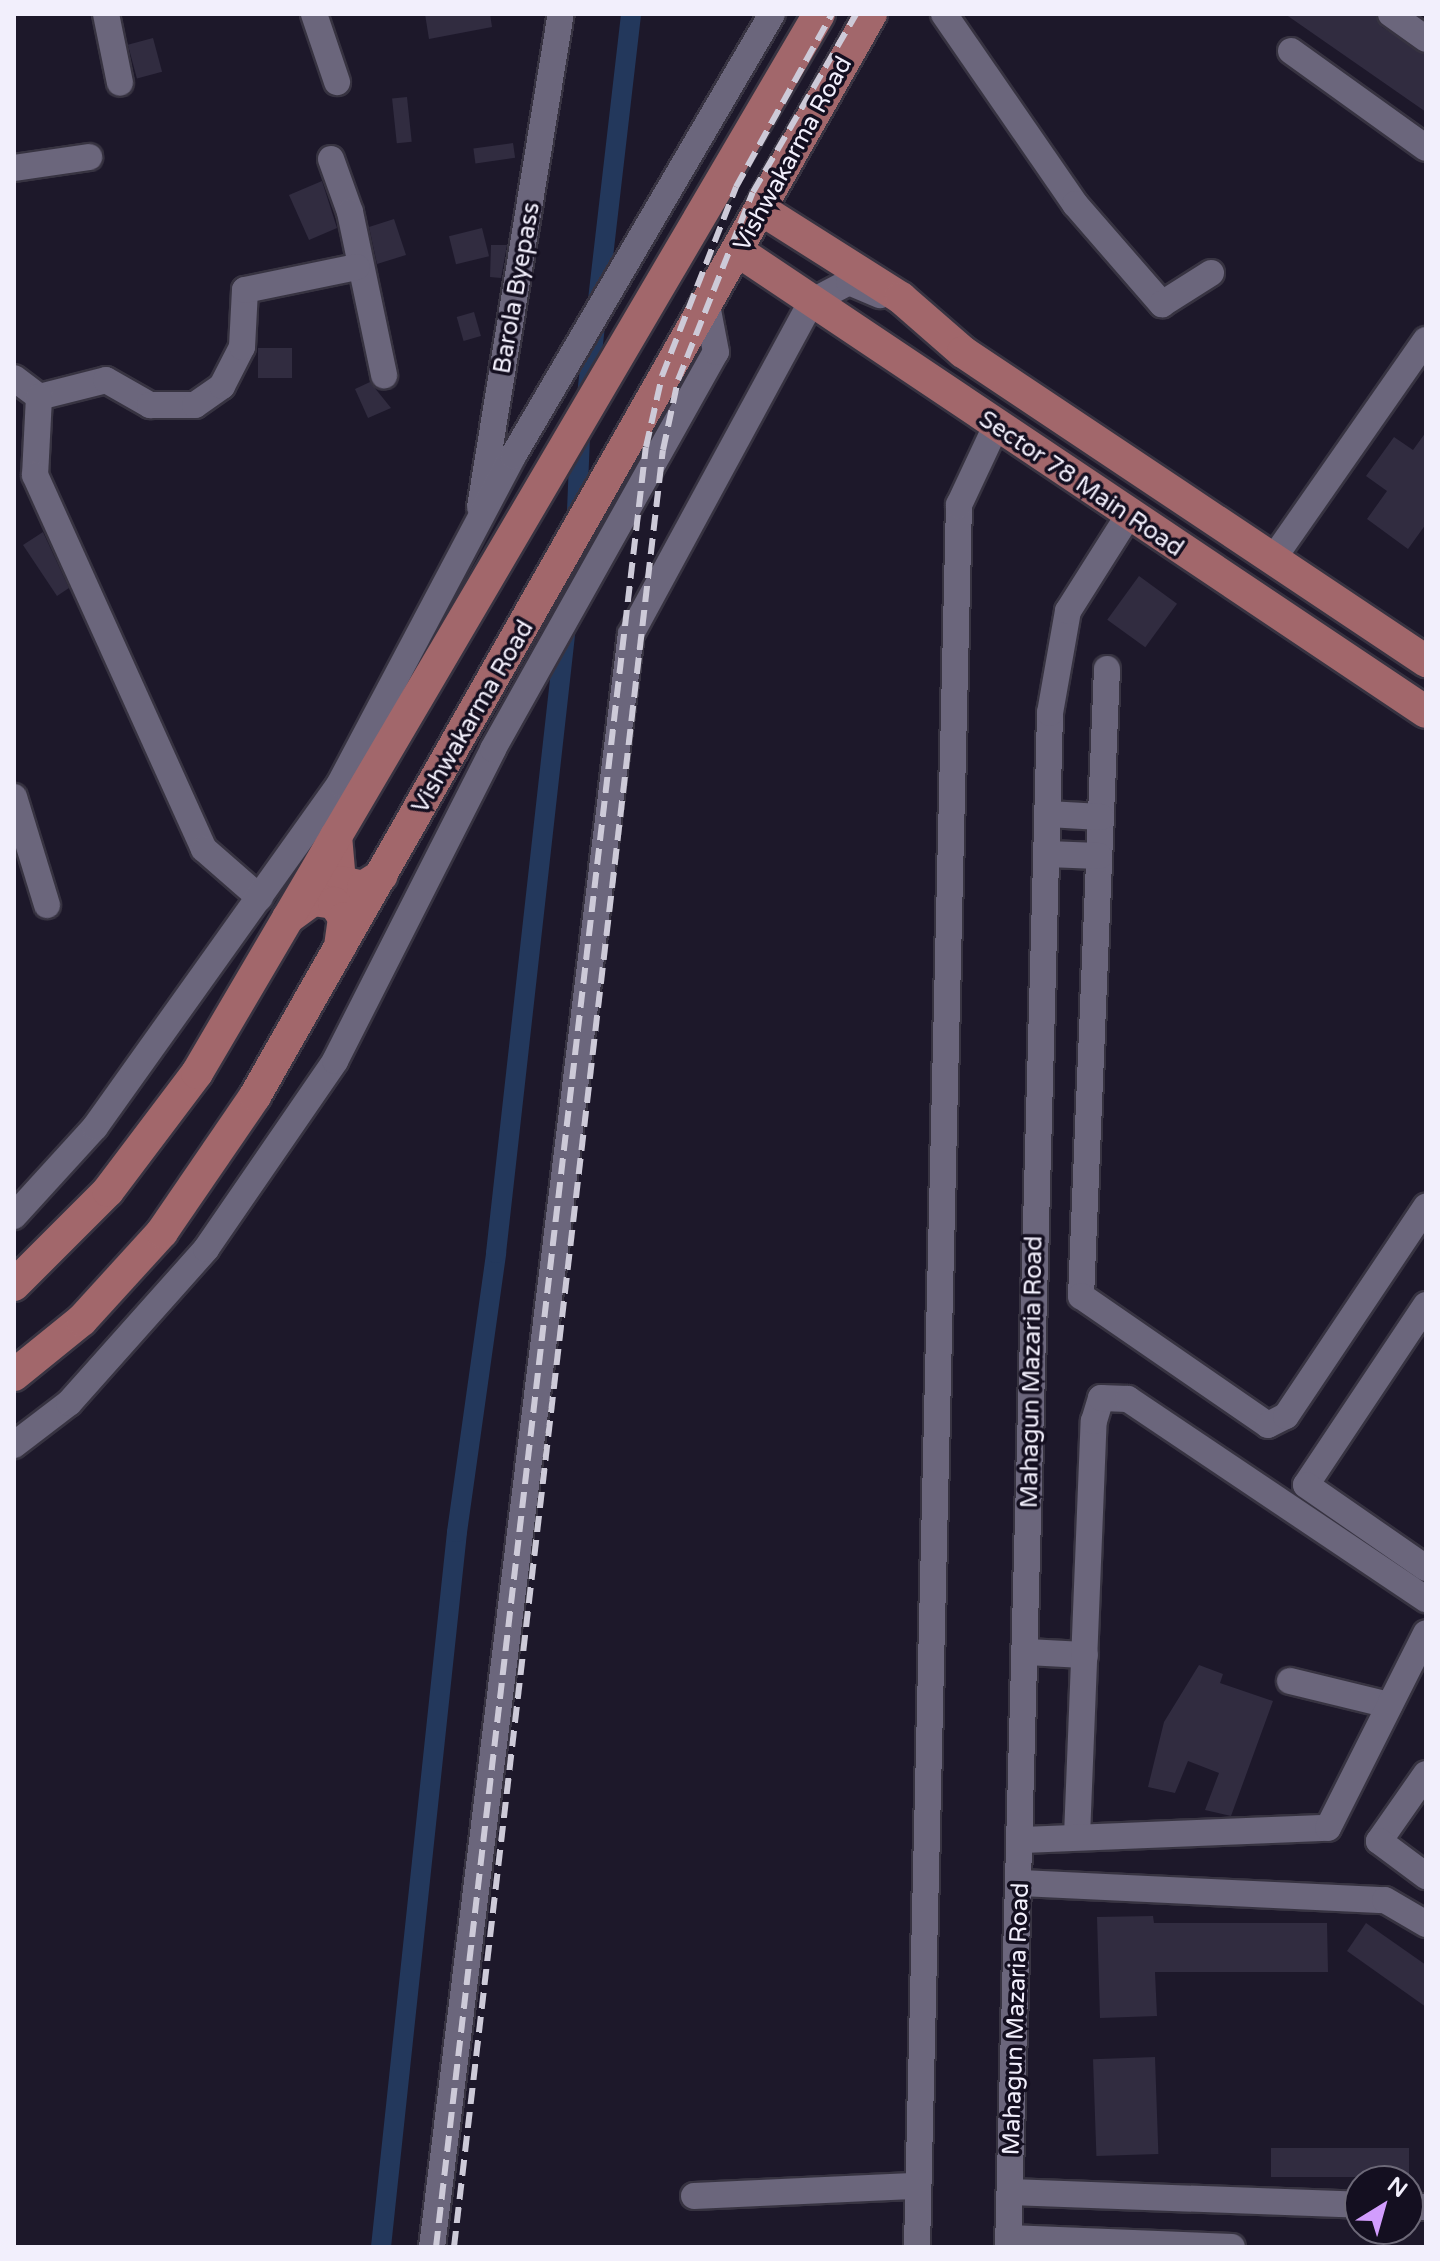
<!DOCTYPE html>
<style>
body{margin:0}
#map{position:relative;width:1440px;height:2261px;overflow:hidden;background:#1d182a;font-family:"Varela Round",sans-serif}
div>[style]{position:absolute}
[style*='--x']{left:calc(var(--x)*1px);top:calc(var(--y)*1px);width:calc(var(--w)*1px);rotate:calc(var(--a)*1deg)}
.canal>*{height:20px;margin:-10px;padding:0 10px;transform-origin:10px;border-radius:10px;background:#23385c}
.building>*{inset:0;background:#312c40;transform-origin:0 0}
.roads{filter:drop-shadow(2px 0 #373341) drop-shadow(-2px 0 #373341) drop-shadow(0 2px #373341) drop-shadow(0 -2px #373341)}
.minor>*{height:26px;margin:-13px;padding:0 13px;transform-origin:13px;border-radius:13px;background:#6b667c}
.major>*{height:32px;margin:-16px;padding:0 16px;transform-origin:16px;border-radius:16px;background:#a2676b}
.rail>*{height:6px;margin-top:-3px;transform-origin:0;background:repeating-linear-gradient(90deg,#cdcad8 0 16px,transparent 0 24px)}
span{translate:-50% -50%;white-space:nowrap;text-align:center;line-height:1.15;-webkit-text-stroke:7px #140f20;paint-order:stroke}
.street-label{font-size:24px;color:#f2effc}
.frame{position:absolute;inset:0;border:16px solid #f2effc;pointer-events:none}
.north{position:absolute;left:1344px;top:2165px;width:80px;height:80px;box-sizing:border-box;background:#140f20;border:2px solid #6d6978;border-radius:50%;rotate:37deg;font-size:22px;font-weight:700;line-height:32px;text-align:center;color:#f2effc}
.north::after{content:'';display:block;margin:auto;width:28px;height:36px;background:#d29dfd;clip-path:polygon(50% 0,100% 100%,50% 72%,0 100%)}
</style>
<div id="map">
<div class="canal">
<div style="--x:587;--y:395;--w:384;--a:-83.4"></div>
<div style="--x:381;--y:2247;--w:719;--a:-83.93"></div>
<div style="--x:457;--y:1532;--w:282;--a:-82"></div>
<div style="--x:496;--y:1253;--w:721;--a:-83.63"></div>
<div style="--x:576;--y:536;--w:101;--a:-87.7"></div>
</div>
<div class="building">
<div style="clip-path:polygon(425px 14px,490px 14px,492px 27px,429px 39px)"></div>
<div style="clip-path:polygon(1285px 14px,1375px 14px,1382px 27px,1426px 55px,1426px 112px)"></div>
<div style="left:153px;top:38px;width:35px;height:26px;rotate:75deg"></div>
<div style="left:407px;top:97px;width:45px;height:15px;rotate:84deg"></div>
<div style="left:513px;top:143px;width:15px;height:40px;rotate:82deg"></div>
<div style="clip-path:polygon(322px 181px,337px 228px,309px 240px,289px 195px)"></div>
<div style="clip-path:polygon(394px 219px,406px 255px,377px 264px,369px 227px)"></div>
<div style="left:482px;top:228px;width:29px;height:34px;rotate:76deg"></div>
<div style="clip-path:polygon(491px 245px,507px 245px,501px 278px,490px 277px)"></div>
<div style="left:474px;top:312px;width:25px;height:18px;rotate:74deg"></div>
<div style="left:258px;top:348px;width:34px;height:30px"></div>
<div style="clip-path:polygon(370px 382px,391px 408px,368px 418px,355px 389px)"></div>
<div style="clip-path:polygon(1426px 432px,1426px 524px,1408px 549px,1367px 519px,1387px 491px,1366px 476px,1394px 437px,1413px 450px)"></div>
<div style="clip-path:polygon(43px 532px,69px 588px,57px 596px,23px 545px)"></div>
<div style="left:1139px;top:576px;width:47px;height:54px;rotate:36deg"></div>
<div style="clip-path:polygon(1199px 1665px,1223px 1674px,1220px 1683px,1273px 1701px,1231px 1816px,1205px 1810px,1219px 1773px,1188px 1761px,1175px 1793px,1148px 1787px,1164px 1722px)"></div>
<div style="clip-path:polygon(1153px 1916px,1154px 1923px,1327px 1923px,1328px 1972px,1155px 1972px,1157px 2016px,1100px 2018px,1097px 1917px)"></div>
<div style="clip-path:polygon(1366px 1923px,1426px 1965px,1426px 2007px,1347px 1951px)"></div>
<div style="left:1155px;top:2057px;width:97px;height:62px;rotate:88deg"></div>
<div style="left:1409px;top:2148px;width:29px;height:138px;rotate:90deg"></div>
</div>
<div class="roads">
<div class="minor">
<div style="--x:106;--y:14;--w:70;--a:78.5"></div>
<div style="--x:314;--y:14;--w:72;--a:71.3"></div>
<div style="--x:944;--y:14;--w:231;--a:55.4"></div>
<div style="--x:1075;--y:204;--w:133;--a:49"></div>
<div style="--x:1162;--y:304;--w:58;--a:-32.3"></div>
<div style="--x:1391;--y:14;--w:43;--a:35.5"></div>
<div style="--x:1291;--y:51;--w:166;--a:35.7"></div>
<div style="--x:331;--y:159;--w:56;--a:70.3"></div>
<div style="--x:350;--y:212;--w:167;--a:78.2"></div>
<div style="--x:14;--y:168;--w:76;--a:-8.3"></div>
<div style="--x:14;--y:378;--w:31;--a:37"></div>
<div style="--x:39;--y:397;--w:69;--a:-14.2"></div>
<div style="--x:106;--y:380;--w:51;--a:29.6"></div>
<div style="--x:150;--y:405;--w:45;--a:0"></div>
<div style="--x:195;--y:405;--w:33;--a:-35"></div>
<div style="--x:222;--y:386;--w:44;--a:-62.9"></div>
<div style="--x:242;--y:347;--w:57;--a:-87"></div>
<div style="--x:245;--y:290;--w:114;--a:-11.6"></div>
<div style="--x:39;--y:397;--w:78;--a:92.9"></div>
<div style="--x:35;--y:475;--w:410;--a:65.7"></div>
<div style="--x:204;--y:849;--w:74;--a:41.2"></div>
<div style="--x:480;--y:507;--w:500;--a:-80.7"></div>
<div style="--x:1273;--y:559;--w:267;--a:-55.1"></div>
<div style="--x:1107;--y:669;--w:628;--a:92.37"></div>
<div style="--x:1081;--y:1296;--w:227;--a:34.6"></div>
<div style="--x:1268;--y:1425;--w:20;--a:-27"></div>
<div style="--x:1286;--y:1416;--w:252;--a:-56.2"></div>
<div style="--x:14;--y:797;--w:113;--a:73"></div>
<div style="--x:1048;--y:814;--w:53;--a:3.2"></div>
<div style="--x:1047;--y:854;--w:52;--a:2.2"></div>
<div style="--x:14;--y:1216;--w:120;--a:-47.7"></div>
<div style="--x:95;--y:1127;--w:422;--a:-54.5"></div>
<div style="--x:340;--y:783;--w:370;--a:-62.1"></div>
<div style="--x:513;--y:456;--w:512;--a:-59.63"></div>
<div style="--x:1426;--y:1305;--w:216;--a:123.7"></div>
<div style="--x:1306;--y:1485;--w:146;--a:34.7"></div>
<div style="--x:14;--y:1445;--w:69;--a:-37.4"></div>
<div style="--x:69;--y:1403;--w:206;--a:-48.3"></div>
<div style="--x:206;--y:1249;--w:228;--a:-55.5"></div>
<div style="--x:335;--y:1061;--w:350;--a:-63.1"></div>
<div style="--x:493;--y:749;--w:455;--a:-60.7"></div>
<div style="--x:716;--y:352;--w:48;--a:-100.8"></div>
<div style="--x:1026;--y:1652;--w:59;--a:2.9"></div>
<div style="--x:1290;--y:1681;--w:102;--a:13.6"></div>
<div style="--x:1426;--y:1774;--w:82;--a:125"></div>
<div style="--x:1379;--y:1841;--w:59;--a:36.7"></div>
<div style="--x:1077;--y:1836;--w:415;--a:-87.7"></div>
<div style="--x:1094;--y:1421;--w:24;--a:-73"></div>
<div style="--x:1101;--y:1398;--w:27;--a:2"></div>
<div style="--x:1128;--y:1399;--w:359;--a:33.9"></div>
<div style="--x:1023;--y:1840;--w:305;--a:-2.3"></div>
<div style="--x:1328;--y:1828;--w:218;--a:-63.3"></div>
<div style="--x:1021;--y:1883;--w:364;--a:2.7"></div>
<div style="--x:1385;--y:1900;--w:48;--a:30.3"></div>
<div style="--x:1010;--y:2192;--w:350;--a:2.1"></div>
<div style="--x:694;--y:2196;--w:224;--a:-2.6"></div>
<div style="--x:1408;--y:2207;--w:18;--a:0"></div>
<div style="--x:1009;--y:2238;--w:223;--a:2.3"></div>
<div style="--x:432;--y:2247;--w:1625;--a:-82.97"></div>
<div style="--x:631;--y:634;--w:378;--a:-61.5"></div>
<div style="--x:811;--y:302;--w:43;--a:-27.8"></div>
<div style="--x:849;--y:282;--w:34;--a:23"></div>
<div style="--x:917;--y:2247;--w:1743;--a:-88.62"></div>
<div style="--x:959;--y:505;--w:87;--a:-64.9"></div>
<div style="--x:1008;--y:2247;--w:1535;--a:-88.43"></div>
<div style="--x:1050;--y:713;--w:104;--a:-80"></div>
<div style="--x:1068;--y:611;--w:112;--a:-57.7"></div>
</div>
<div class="major">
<div style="--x:762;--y:210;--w:165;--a:32.3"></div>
<div style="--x:901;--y:298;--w:82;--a:41.1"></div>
<div style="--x:963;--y:352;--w:557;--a:33.72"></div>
<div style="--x:738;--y:251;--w:828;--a:33.82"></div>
<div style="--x:336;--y:836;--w:46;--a:85"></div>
<div style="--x:340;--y:882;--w:24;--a:12"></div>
<div style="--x:363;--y:887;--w:22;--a:-32"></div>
<div style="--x:288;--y:918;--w:31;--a:-36"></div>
<div style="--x:313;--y:900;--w:21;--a:8"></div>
<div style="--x:334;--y:903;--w:18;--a:56"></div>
<div style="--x:344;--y:918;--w:29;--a:98"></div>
<div style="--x:14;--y:1285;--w:133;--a:-45"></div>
<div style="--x:108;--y:1191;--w:148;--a:-53"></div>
<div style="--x:197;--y:1073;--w:1228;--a:-59.57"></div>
<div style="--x:14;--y:1375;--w:87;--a:-39"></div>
<div style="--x:82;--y:1320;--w:119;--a:-47.7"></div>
<div style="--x:162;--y:1232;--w:165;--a:-55.6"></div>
<div style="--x:255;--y:1096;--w:1245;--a:-60.35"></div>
</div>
</div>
<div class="rail">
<div style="--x:436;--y:2247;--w:1812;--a:-83.35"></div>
<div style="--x:646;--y:447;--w:73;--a:-77.3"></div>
<div style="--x:662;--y:376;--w:203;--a:-68.6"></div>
<div style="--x:736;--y:187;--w:198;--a:-61"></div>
<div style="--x:454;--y:2247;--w:1809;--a:-83.37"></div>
<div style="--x:663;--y:450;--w:72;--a:-77.9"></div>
<div style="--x:678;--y:380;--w:202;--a:-68.3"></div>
<div style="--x:753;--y:192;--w:206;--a:-59.9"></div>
</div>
<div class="street-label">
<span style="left:793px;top:154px;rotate:-61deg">Vishwakarma Road</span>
<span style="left:517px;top:288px;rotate:-80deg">Barola Byepass</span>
<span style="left:1081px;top:484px;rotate:34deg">Sector 78 Main Road</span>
<span style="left:473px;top:717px;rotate:-60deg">Vishwakarma Road</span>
<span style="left:1032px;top:1372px;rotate:-89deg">Mahagun Mazaria Road</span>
<span style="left:1016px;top:2019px;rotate:-88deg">Mahagun Mazaria Road</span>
</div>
<div class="frame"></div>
<div class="north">N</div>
</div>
